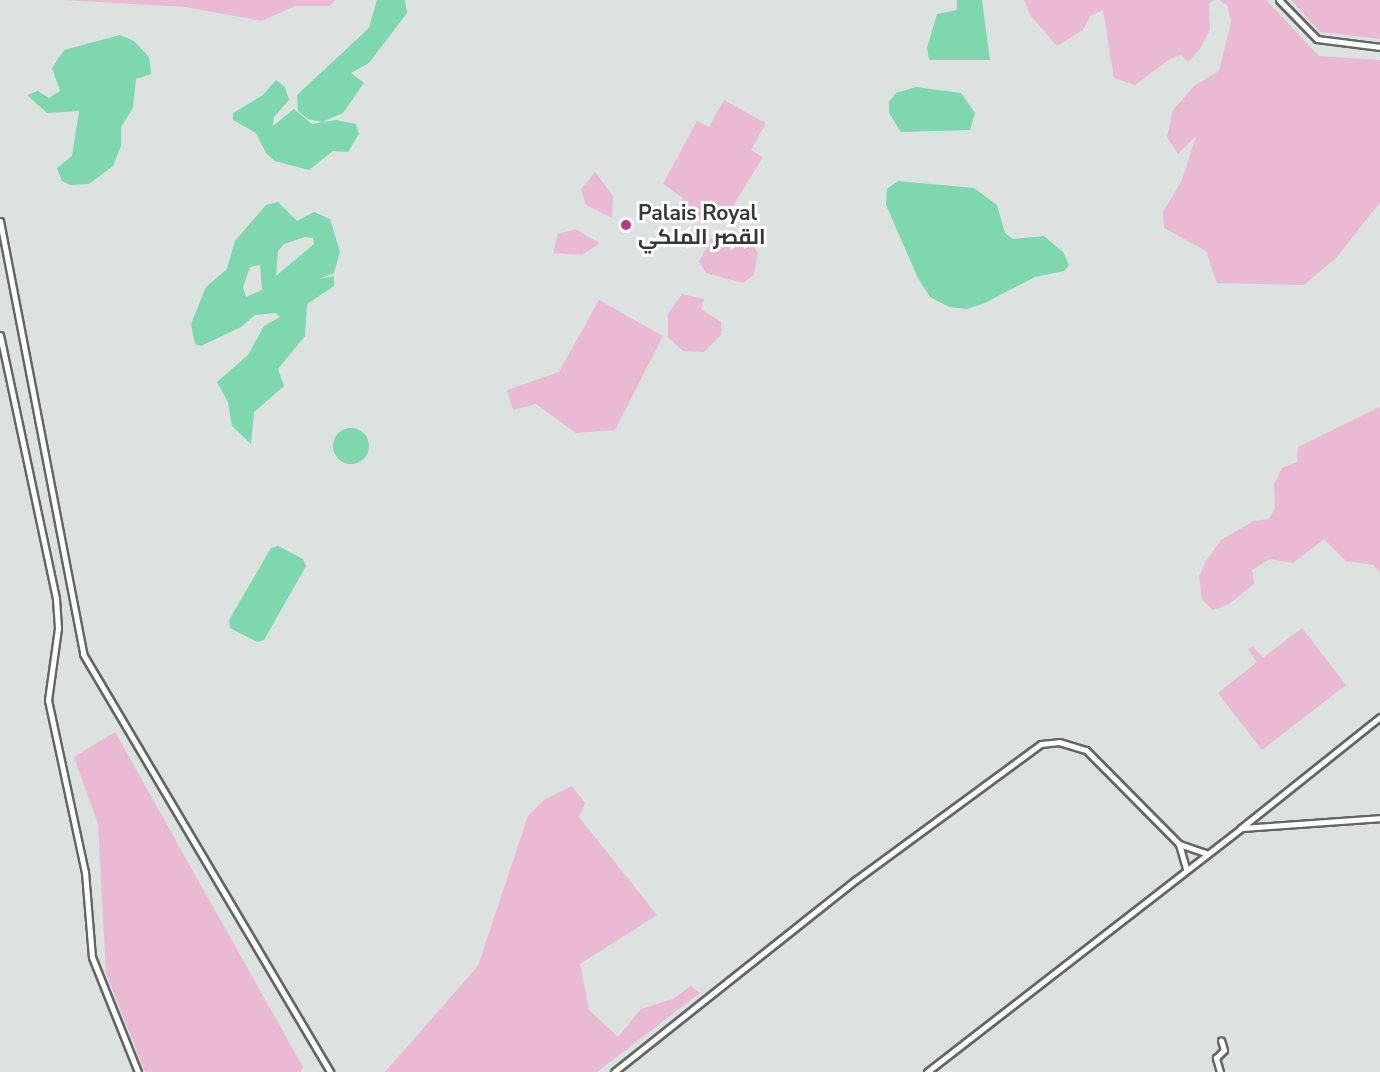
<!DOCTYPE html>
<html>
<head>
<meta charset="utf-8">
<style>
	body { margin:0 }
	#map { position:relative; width:1380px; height:1072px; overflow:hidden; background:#dce2df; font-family:"Nunito Sans",Cairo,sans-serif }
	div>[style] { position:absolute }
	.green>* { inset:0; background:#eab9d4 }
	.water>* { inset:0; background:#7ed7af }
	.round { border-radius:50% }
	.roads { filter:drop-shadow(2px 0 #626765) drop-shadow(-2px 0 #626765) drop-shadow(0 2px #626765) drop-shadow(0 -2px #626765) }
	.minor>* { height:5px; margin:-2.5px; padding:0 2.5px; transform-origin:2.5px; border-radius:2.5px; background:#fff }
	.dots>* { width:16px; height:16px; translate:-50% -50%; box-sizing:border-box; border:3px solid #fff; border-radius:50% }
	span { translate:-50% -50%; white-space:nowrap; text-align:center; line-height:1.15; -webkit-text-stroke:6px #fff; paint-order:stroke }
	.poi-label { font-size:21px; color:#363837; font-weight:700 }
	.left { translate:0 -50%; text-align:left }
</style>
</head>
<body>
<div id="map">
	<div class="green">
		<div style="clip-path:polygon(63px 0,335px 0,330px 6px,295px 6px,262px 21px,186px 7px)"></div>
		<div style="clip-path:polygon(1024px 0,1214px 0,1209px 4px,1210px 30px,1200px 49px,1188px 62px,1181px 55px,1170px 59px,1135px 85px,1114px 78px,1103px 10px,1090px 16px,1083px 30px,1057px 46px,1030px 15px)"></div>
		<div style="clip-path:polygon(1219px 0,1266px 0,1319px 56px,1380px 60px,1380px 202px,1337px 257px,1304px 285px,1217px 283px,1206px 251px,1164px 228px,1163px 212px,1182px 180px,1196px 136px,1178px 154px,1167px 137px,1173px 110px,1194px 86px,1219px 71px,1231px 22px,1227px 5px)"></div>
		<div style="clip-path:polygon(1291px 0,1380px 0,1380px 39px,1320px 32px)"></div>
		<div style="clip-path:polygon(724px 100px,766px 123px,751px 150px,763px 157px,724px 221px,709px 213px,704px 221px,679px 207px,683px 198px,663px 184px,697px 121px,709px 127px)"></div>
		<div style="clip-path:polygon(595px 172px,613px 196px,612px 218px,586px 205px,581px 189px)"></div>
		<div style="clip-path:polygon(575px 229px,600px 243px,582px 255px,553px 253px,558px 234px)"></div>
		<div style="clip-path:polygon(732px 230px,749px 236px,758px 254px,754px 275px,743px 283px,706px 273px,699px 262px,711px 239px)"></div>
		<div style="clip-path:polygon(682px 294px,704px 299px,701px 309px,721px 322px,722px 334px,704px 352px,683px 351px,668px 337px,668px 314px)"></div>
		<div style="clip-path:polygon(599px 300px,663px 336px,615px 430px,576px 433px,536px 404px,513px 410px,507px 390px,559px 372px)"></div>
		<div style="clip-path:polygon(1380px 407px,1380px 573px,1374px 565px,1346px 561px,1324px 539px,1293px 563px,1270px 559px,1252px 570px,1254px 584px,1229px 604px,1213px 610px,1202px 600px,1199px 576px,1206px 561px,1221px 540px,1254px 521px,1269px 519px,1275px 508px,1274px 484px,1282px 468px,1297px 462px,1298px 447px)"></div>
		<div style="clip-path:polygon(1302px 628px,1346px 685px,1262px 750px,1218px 693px,1257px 662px,1248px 649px,1253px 646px,1263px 658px)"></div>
		<div style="clip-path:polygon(115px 732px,303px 1067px,301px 1072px,145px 1072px,106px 973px,98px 824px,74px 757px)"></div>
		<div style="clip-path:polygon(572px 786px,585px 803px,579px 817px,657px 915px,580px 964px,589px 1010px,618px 1037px,641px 1009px,673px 999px,691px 986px,700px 993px,597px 1072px,385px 1072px,478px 966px,528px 816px,545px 799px)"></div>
	</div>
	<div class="water">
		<div style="clip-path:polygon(377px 0,405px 0,407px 13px,369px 63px,351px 73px,364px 83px,343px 113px,322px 122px,308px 119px,298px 111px,297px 95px,369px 28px)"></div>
		<div style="clip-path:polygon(957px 0,982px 0,990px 60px,929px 60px,927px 48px,937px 14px,957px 10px)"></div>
		<div style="clip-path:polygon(120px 35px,134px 41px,149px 57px,151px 74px,136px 79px,133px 108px,121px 127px,121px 146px,113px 166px,89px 184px,70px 185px,62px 181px,57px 168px,72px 156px,79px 111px,47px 113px,27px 95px,38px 91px,49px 98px,60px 91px,52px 68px,64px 50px)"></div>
		<div style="clip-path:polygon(276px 80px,285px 87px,289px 100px,274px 117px,273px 126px,294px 109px,312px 124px,336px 120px,356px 124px,359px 134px,348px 152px,333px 151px,309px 170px,275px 161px,266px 153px,256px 133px,233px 120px,233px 113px,263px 95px)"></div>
		<div style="clip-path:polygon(916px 87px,961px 93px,975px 113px,970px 130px,901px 132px,889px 113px,889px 102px,896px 93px)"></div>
		<div style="clip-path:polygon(898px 181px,974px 188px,997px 205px,1005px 233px,1013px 239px,1044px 236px,1063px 252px,1069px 265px,1064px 271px,1035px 277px,985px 303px,967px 309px,949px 307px,930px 297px,918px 278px,886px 205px,887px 189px)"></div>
		<div style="clip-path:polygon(evenodd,278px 202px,297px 221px,314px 212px,330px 219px,340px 252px,334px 273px,319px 279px,334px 276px,334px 286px,307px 304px,305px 336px,278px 369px,284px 386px,254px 412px,251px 444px,232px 426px,228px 402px,217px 382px,248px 355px,264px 326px,280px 317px,275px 313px,255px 315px,241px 327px,201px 346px,195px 344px,191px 324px,206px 287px,227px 269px,235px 241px,266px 205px,278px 202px,305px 237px,313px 238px,314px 244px,276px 276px,278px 251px,284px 244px,305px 237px,278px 202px,260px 265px,262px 290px,246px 297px,243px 287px,250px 267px,260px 265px)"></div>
		<div class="round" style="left:333px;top:428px;width:36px;height:36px"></div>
		<div style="clip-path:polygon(278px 546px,303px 559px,306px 566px,264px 640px,257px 642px,230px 628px,229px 620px,271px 548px)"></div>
	</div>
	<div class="roads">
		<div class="minor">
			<div style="left:1279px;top:0;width:54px;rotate:45.7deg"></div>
			<div style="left:1317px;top:39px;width:64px;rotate:7.2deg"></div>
			<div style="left:0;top:221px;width:441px;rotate:79.1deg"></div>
			<div style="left:83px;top:654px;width:486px;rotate:59.4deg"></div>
			<div style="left:0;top:335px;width:270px;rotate:78deg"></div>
			<div style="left:56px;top:599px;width:29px;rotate:86deg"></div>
			<div style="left:58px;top:628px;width:73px;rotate:97.9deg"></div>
			<div style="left:48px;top:700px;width:176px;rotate:77.9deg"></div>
			<div style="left:85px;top:872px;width:85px;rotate:85.3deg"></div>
			<div style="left:92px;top:957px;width:124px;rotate:68.2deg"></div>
			<div style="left:1241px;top:828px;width:178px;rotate:-38.6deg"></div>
			<div style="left:1179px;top:844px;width:28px;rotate:19deg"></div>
			<div style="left:614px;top:1072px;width:310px;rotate:-38.5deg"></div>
			<div style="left:857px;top:879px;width:228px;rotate:-36.3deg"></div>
			<div style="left:1041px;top:744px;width:18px;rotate:-6deg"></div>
			<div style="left:1059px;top:742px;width:28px;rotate:17deg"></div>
			<div style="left:1086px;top:750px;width:132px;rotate:45.3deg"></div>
			<div style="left:1179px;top:844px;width:25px;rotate:74deg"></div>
			<div style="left:927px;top:1072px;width:398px;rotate:-37.8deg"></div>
			<div style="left:1241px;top:828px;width:139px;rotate:-4.1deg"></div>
			<div style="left:1220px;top:1072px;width:15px;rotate:-106deg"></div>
			<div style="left:1216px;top:1058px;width:11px;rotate:-45deg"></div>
			<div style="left:1224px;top:1050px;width:10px;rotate:-107deg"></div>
		</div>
	</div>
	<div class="dots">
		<div style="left:626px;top:225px;background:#b53a8b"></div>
	</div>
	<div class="poi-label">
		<span class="left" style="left:638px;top:225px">Palais Royal<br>القصر الملكي</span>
	</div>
</div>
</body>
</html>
